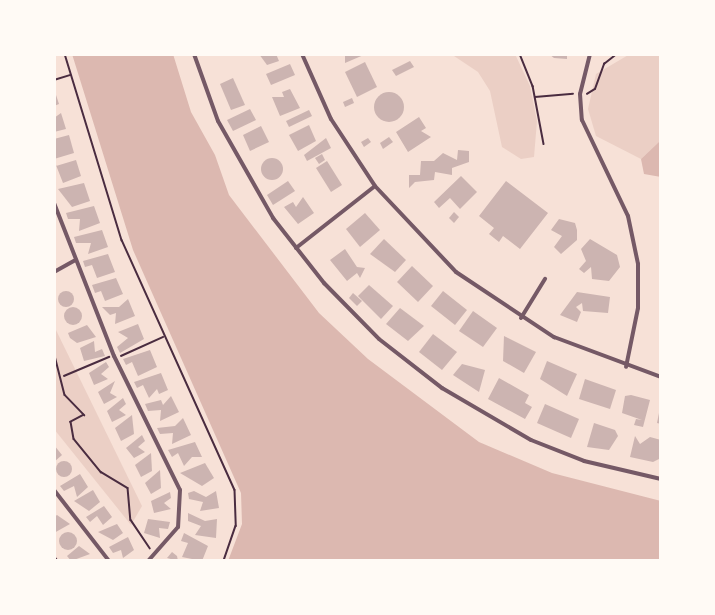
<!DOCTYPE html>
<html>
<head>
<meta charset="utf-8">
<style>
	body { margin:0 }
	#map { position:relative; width:715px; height:615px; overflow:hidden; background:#f7e1d7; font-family:"Public Sans",sans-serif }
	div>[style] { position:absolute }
	.green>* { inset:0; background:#ebcfc5 }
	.water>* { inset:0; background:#dcb8b0 }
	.building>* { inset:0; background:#ccb4b1 }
	.round { border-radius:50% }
	.path>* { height:1.5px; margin:-0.75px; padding:0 0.75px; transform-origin:0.75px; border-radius:0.75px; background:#4a2c40 }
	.minor>* { height:4px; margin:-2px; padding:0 2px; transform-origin:2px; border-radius:2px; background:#755966 }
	span { translate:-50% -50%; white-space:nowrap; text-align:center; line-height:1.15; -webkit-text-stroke:6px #fffaf5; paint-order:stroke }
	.frame { position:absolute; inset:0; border:56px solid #fffaf5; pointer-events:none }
</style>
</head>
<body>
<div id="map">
	<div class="green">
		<div style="clip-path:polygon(451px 54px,515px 54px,530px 86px,537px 121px,534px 157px,521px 159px,502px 147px,490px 91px,478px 72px)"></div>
		<div style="clip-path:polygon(630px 54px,661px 54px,661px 140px,641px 159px,596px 136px,588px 109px,596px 74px)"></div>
		<div style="clip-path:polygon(54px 326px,142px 506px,131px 525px,54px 429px)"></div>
	</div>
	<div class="water">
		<div style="clip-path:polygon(72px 54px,173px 54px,191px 112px,215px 155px,229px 195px,319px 313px,368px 359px,479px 442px,552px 473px,661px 501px,661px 561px,228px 561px,242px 524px,241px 493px,133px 250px)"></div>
		<div style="clip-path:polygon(661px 140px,661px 177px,644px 174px,641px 159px)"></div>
	</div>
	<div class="building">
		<div style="clip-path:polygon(259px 54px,276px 54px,279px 61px,267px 65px)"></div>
		<div style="clip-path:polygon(345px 54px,366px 54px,345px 63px)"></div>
		<div style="clip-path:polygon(549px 54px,567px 54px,567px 59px,554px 58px)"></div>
		<div style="clip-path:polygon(410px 61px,414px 67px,396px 76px,392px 70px)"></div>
		<div style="clip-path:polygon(365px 62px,377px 87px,357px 97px,345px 72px)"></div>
		<div style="clip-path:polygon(290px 64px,295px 75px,271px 85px,266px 74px)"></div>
		<div style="clip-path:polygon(233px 78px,245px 105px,231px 110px,220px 84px)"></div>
		<div style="clip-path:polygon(54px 89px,59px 104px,54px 106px)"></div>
		<div style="clip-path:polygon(290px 89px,300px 108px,280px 116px,272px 97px,284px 97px,282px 92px)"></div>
		<div class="round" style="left:374px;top:92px;width:30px;height:30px"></div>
		<div style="clip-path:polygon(352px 98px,354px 103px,345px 107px,343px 102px)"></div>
		<div style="clip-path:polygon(250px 109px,256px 120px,233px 131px,227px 120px)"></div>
		<div style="clip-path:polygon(309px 110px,312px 116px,289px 127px,286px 121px)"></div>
		<div style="clip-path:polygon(61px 113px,66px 129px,54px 132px,54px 118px)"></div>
		<div style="clip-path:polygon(419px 117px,426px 128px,421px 131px,431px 137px,408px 152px,396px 132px)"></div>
		<div style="clip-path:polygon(309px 125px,316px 141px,298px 151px,289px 135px)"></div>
		<div style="clip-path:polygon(261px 126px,269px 142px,250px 151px,243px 135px)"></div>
		<div style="clip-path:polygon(69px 135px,74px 153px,54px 159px,54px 139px)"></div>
		<div style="clip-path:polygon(389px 137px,393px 142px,383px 149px,380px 143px)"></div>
		<div style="clip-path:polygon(326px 138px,331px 148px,307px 161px,304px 155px)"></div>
		<div style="clip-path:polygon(368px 138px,371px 142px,364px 147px,361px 142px)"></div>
		<div style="clip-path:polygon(458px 150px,469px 151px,469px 162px,452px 168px,452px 175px,435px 172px,434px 180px,415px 182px,409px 188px,409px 175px,420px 175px,421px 161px,434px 161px,443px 153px,457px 160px)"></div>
		<div style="clip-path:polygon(322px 154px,325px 160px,319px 164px,315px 158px)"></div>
		<div class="round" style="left:261px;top:158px;width:22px;height:22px"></div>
		<div style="clip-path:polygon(54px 160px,56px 166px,76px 160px,81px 176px,63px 183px)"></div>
		<div style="clip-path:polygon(327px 161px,342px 185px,331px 192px,316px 168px)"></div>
		<div style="clip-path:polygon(461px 176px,477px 192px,460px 209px,450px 198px,439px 208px,434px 202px)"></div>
		<div style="clip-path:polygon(288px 181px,295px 191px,273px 205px,267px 195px)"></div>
		<div style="clip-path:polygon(506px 181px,548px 213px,520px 249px,503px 236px,499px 242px,489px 234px,494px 228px,479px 216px)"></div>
		<div style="clip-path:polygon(84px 183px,90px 201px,72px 207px,58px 189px)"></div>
		<div style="clip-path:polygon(303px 197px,314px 213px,298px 224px,284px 207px,293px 202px,296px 207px)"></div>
		<div style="clip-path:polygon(94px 206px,100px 223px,79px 231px,80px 219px,68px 219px,66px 213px)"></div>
		<div style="clip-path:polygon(454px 212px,459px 217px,454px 223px,449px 218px)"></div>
		<div style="clip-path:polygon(365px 213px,380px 230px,360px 247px,346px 229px)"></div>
		<div style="clip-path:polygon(559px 219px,575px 223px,577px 230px,577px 240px,561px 254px,554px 247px,562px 236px,551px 230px)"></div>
		<div style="clip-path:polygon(102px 230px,108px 247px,88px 254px,91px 243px,76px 243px,74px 237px)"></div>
		<div style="clip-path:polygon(384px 239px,406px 260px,395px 272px,370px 254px)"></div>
		<div style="clip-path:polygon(590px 239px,617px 255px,620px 267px,609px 281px,592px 279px,591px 267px,584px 273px,579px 269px,586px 261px,581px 249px)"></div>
		<div style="clip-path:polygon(345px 249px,357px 267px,365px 268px,360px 278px,357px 273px,347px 281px,330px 260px)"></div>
		<div style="clip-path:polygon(108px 254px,115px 272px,97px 278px,92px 265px,85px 267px,83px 261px)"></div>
		<div style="clip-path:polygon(412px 266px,433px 286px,418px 302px,397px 282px)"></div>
		<div style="clip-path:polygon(116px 278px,123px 294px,105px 301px,101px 291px,95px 293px,92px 285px)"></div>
		<div style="clip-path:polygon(369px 285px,393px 306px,381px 319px,358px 296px)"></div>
		<div class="round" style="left:58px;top:291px;width:16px;height:16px"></div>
		<div style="clip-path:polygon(443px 291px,467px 310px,455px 325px,431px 306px)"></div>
		<div style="clip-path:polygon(577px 292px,610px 297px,608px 313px,583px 311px,582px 303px,576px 307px,581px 312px,577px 322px,560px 315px)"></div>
		<div style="clip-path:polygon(353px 293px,362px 301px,357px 306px,349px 298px)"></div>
		<div style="clip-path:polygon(128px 299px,135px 316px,115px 324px,116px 313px,110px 315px,102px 307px,119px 307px)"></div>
		<div class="round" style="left:64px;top:307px;width:18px;height:18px"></div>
		<div style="clip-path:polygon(400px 308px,424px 326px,408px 341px,386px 324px)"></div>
		<div style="clip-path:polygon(473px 311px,497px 328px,483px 347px,459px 331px)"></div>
		<div style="clip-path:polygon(138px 324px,144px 339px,120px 353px,117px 347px,128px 338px,118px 332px)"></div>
		<div style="clip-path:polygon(87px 325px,96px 337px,77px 343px,70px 338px,68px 333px)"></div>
		<div style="clip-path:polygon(433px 334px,457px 352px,442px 370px,419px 352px)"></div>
		<div style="clip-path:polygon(504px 336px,536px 352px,524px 373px,503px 361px)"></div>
		<div style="clip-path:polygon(94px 341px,95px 352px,102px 349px,105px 356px,84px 361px,80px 348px)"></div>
		<div style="clip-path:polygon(150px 350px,157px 367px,138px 376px,132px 362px,126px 365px,123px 359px)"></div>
		<div style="clip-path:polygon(547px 361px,577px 374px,567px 396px,540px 379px)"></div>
		<div style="clip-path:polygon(106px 362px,109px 367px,101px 374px,108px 379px,94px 385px,89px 373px)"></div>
		<div style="clip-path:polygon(462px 364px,485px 370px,479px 392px,453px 375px)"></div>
		<div style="clip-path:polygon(161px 373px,168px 390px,159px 394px,157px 389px,149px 398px,143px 385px,137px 388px,134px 382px)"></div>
		<div style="clip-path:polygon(499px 378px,529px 395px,525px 403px,532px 407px,525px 419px,488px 399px)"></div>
		<div style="clip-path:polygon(585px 379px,616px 390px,610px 409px,579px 399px)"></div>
		<div style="clip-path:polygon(115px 381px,110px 393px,117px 397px,104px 404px,98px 392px)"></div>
		<div style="clip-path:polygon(631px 395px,650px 400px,643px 427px,634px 425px,636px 419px,642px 420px,622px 413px,625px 396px)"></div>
		<div style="clip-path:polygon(171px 396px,179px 412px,160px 421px,161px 410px,148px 411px,145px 404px,161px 400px,163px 405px)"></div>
		<div style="clip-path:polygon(123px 398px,126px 404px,119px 410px,126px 415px,112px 422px,107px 411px)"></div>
		<div style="clip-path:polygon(661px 403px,661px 424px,657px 423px)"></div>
		<div style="clip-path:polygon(545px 404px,579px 419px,571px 438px,537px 423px)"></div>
		<div style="clip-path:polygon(132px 415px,134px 434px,121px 441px,115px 428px)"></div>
		<div style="clip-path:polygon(183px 418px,191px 435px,172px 444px,173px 433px,160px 434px,157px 428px,175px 426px)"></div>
		<div style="clip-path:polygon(594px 423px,615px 430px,618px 436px,609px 450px,587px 447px)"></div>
		<div style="clip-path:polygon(142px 435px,145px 441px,138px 447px,145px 452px,134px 458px,126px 448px)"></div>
		<div style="clip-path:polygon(635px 436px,640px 444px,650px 437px,661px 440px,661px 458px,653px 462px,630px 457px)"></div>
		<div style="clip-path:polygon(195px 442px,202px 457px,192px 457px,184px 466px,178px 453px,172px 457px,168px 450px)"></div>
		<div style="clip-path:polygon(54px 445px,62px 455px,54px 462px)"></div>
		<div style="clip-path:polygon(151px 453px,152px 471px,141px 477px,135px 465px)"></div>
		<div class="round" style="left:56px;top:461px;width:16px;height:16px"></div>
		<div style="clip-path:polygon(205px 463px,214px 478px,202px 486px,180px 473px)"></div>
		<div style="clip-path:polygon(160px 470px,161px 488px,151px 494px,145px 483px)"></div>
		<div style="clip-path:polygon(80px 474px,88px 487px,77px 497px,74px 486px,64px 491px,60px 486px)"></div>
		<div style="clip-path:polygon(93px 490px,100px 502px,89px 511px,74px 501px)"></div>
		<div style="clip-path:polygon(194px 491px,206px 497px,216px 491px,219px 508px,200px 511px,203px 502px,189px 499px,188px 493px)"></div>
		<div style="clip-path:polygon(170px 492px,171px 498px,164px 503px,171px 509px,154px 513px,151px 501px)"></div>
		<div style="clip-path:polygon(104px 506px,112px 517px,103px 525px,97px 516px,90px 522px,86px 517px)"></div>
		<div style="clip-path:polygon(188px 513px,205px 521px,217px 519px,216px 538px,195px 535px,201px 526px,188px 521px)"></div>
		<div style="clip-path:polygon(57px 515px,70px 524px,54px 533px,54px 517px)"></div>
		<div style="clip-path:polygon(148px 519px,170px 522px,168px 529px,159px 528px,160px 538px,144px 533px)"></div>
		<div style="clip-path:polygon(117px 524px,123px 533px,113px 540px,98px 532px)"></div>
		<div class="round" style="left:59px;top:532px;width:18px;height:18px"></div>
		<div style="clip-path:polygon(184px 533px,208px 546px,202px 561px,182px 557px,188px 543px,181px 541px)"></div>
		<div style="clip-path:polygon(128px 537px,134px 550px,123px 558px,121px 550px,113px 553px,109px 547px)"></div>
		<div style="clip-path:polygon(79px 546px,90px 554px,71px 561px,67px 556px)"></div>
		<div style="clip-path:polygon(172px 552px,177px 556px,178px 561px,167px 558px)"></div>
	</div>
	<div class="path">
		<div style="left:65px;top:54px;width:195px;rotate:73deg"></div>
		<div style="left:122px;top:240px;width:274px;rotate:65.7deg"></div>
		<div style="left:235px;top:490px;width:36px;rotate:88deg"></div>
		<div style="left:236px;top:526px;width:37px;rotate:109deg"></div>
		<div style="left:520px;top:54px;width:35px;rotate:68deg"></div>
		<div style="left:533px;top:86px;width:59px;rotate:79.3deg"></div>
		<div style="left:54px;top:80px;width:17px;rotate:-17deg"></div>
		<div style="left:587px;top:94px;width:9px;rotate:-32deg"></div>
		<div style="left:595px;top:89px;width:27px;rotate:-70deg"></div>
		<div style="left:604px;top:64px;width:16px;rotate:-38deg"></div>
		<div style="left:535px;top:97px;width:38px;rotate:-5deg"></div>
		<div style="left:54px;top:352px;width:44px;rotate:75.7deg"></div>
		<div style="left:65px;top:395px;width:28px;rotate:46deg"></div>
		<div style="left:84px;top:415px;width:15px;rotate:152deg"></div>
		<div style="left:71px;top:422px;width:17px;rotate:80deg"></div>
		<div style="left:74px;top:439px;width:43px;rotate:50.7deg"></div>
		<div style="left:101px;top:472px;width:31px;rotate:31deg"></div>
		<div style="left:128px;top:488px;width:32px;rotate:85deg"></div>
		<div style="left:131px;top:520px;width:34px;rotate:56deg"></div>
		<div style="left:121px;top:356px;width:46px;rotate:-24.3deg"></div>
		<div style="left:64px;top:376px;width:49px;rotate:-22.9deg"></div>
		<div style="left:54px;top:556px;width:6px;rotate:51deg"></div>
	</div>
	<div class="minor">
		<div style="left:194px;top:54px;width:71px;rotate:70.3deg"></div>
		<div style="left:218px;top:121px;width:112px;rotate:60.4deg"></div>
		<div style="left:273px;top:218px;width:83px;rotate:51.9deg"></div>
		<div style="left:324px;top:283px;width:78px;rotate:45.5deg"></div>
		<div style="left:379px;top:339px;width:80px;rotate:37.9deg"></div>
		<div style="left:442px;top:388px;width:103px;rotate:30.3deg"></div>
		<div style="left:531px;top:440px;width:57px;rotate:21.6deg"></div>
		<div style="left:584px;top:461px;width:79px;rotate:13.2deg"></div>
		<div style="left:302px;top:54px;width:71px;rotate:66deg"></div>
		<div style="left:331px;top:119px;width:80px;rotate:56.7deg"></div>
		<div style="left:375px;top:186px;width:118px;rotate:46.7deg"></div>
		<div style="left:456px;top:272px;width:118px;rotate:33.6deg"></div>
		<div style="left:554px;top:337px;width:114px;rotate:20.5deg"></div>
		<div style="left:590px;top:54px;width:41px;rotate:104deg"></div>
		<div style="left:580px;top:94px;width:26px;rotate:86deg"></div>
		<div style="left:582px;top:120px;width:106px;rotate:64.4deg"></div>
		<div style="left:628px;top:216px;width:49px;rotate:78.2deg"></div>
		<div style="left:638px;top:264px;width:44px;rotate:90deg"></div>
		<div style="left:638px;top:308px;width:60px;rotate:101.5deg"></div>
		<div style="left:54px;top:203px;width:164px;rotate:68.6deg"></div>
		<div style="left:114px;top:356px;width:149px;rotate:63.8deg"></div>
		<div style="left:180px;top:490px;width:37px;rotate:93deg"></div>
		<div style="left:178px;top:527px;width:45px;rotate:131.4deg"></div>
		<div style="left:296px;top:248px;width:100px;rotate:-38.1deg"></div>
		<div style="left:54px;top:272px;width:23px;rotate:-29deg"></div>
		<div style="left:521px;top:318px;width:46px;rotate:-58.4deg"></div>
		<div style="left:54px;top:490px;width:90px;rotate:52.2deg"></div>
	</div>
	<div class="frame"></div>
</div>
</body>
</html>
